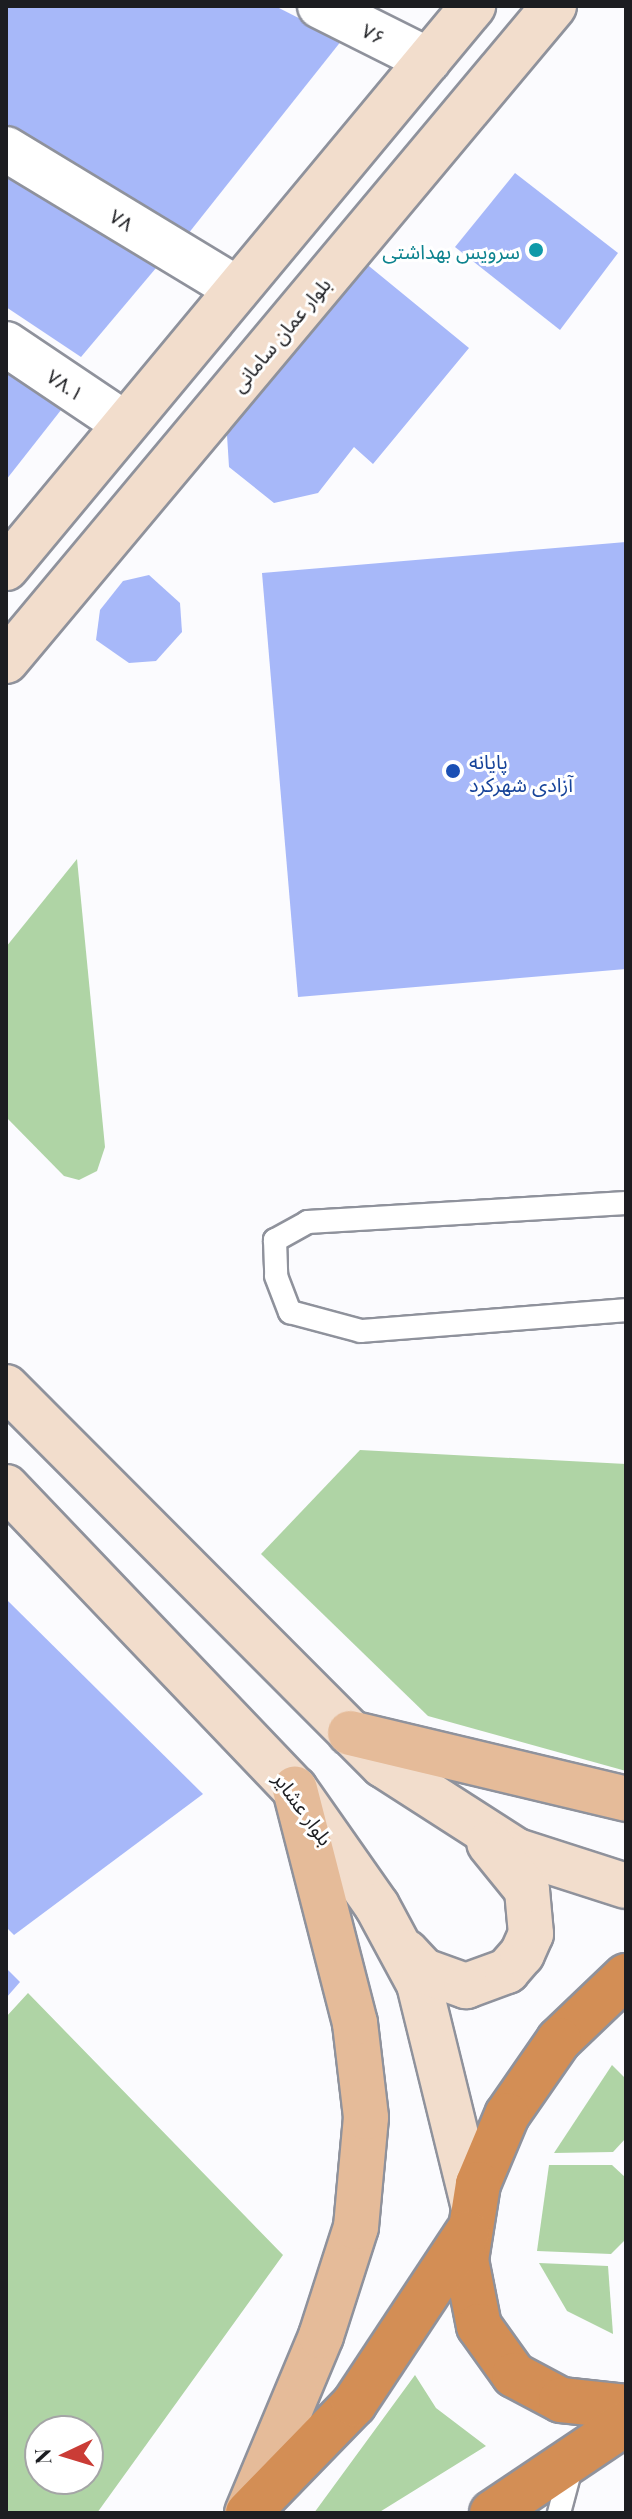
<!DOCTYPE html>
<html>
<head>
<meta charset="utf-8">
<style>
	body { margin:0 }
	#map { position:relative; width:632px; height:2519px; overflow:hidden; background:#fbfbfe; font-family:"Playfair Display","Noto Sans Arabic",serif }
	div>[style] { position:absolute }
	.green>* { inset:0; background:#afd4a5 }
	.building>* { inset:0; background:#a7b8f9 }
	.roads { filter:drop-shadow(2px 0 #8f929c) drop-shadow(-2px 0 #8f929c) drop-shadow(0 2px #8f929c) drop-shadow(0 -2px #8f929c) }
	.lane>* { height:22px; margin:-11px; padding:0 11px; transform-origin:11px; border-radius:11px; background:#fff }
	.street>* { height:44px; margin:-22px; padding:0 22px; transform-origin:22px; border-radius:22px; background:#fff }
	.secondary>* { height:44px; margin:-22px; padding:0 22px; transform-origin:22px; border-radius:22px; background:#f2ddcc }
	.primary>* { height:44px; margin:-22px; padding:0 22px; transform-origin:22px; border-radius:22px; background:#e5bb99 }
	.highway>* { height:44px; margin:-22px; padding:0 22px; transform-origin:22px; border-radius:22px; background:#d38e55 }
	.dots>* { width:22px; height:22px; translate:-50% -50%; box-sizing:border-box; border:4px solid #fff; border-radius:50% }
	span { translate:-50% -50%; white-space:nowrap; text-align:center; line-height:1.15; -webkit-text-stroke:6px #fff; paint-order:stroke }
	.street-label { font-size:20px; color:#1c1d21 }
	.culture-label { font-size:20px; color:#0d838f }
	.right { translate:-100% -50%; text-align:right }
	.transit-label { font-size:20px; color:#164399 }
	.left { translate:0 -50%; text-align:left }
	.frame { position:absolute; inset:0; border:8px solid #1c1d21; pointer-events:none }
	.north { position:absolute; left:24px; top:2415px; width:80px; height:80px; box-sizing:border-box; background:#fff; border:2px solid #a4a5a6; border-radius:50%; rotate:266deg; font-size:22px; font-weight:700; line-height:32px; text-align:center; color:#1c1d21 }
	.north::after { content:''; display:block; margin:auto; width:28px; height:36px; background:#ca3c36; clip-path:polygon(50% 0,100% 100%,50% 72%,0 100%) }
</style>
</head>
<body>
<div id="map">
	<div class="green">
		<div style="clip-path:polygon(77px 859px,105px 1147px,97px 1171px,79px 1180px,64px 1176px,6px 1117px,6px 947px)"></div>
		<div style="clip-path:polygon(360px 1450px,626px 1464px,626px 1771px,428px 1716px,261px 1554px)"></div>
		<div style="clip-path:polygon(evenodd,28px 1993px,283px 2255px,97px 2513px,6px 2513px,6px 2017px,28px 1993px,88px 2431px,88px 2479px,40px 2479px,40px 2431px,88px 2431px)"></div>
		<div style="clip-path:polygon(612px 2065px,626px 2079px,626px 2138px,613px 2152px,554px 2153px)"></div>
		<div style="clip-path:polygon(549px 2165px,612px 2165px,626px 2178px,626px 2239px,611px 2254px,537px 2251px)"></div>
		<div style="clip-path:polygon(539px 2263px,608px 2266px,613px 2334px,567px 2311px)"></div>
		<div style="clip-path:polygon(415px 2375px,436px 2408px,486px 2446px,378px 2513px,314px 2513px)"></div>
	</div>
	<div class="building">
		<div style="clip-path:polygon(6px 6px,275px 6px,342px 40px,184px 239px,6px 131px)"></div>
		<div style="clip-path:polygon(515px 173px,618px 253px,560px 330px,455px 247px)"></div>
		<div style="clip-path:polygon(6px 176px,156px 268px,81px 357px,6px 307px)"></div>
		<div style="clip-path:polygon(364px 262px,469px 348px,373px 464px,354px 447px,318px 493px,274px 503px,229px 467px,227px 435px)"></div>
		<div style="clip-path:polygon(6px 373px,61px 410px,6px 480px)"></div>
		<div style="clip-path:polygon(626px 542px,626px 969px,298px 997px,262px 573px)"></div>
		<div style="clip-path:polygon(149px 575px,180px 603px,182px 632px,156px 661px,129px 663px,96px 640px,100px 610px,123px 581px)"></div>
		<div style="clip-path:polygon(6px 1599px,203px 1794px,14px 1935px,6px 1927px)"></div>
		<div style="clip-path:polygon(6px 1968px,20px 1982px,6px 1998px)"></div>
	</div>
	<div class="roads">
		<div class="lane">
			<div style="left:626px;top:1203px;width:319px;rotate:176.6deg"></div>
			<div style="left:308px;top:1222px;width:38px;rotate:151deg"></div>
			<div style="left:275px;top:1240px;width:36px;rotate:88deg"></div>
			<div style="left:276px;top:1276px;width:39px;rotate:69deg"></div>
			<div style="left:290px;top:1312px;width:73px;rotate:15deg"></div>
			<div style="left:361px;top:1331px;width:266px;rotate:-4.5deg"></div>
			<div style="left:559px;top:2513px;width:51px;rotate:-75.1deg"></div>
		</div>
		<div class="street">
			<div style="left:320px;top:6px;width:121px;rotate:26.6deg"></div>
			<div style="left:6px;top:149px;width:270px;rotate:31.2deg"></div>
			<div style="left:6px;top:344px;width:143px;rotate:33.9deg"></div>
		</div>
		<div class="secondary">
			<div style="left:6px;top:568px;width:731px;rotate:-50.27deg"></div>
			<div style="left:6px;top:661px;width:854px;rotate:-50.08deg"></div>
			<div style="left:6px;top:1387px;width:534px;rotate:45.08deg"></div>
			<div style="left:383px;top:1765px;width:159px;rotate:32.7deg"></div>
			<div style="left:517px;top:1851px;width:114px;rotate:17.8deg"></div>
			<div style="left:6px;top:1487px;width:418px;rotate:46.3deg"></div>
			<div style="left:295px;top:1789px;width:143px;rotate:55deg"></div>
			<div style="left:377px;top:1906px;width:89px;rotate:61.7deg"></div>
			<div style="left:419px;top:1984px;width:227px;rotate:76.2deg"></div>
			<div style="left:406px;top:1952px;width:26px;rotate:47deg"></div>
			<div style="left:424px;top:1971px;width:45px;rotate:19.7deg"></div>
			<div style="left:466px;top:1986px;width:44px;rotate:-20.1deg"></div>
			<div style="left:507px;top:1971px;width:23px;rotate:-49deg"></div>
			<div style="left:522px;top:1954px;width:22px;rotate:-66deg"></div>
			<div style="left:531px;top:1934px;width:44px;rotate:-95.2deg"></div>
			<div style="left:527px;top:1890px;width:60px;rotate:-129deg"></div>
		</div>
		<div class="primary">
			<div style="left:350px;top:1733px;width:284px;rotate:13.4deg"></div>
			<div style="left:247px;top:2513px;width:192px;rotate:-67.3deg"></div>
			<div style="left:321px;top:2336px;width:114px;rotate:-72.2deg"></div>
			<div style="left:356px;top:2227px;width:110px;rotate:-84.8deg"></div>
			<div style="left:366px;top:2117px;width:95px;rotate:-96.7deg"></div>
			<div style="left:355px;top:2023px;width:242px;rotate:-104.4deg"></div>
		</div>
		<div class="highway">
			<div style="left:626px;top:1976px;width:93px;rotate:136.3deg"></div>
			<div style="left:559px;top:2040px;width:91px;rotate:124.7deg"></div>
			<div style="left:507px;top:2115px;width:75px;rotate:112.8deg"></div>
			<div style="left:478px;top:2184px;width:77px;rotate:99deg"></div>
			<div style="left:466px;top:2260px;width:67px;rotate:78.9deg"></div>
			<div style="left:479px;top:2326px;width:60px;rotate:54.5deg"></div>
			<div style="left:514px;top:2375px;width:53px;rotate:28deg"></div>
			<div style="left:561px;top:2400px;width:65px;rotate:6.1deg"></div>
			<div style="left:248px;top:2513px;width:152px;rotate:-45.8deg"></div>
			<div style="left:354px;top:2404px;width:205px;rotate:-56.5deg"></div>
			<div style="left:492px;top:2513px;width:161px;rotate:-33.9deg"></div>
		</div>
	</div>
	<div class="dots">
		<div style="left:536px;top:250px;background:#0f9aa8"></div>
		<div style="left:453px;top:771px;background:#1a4fb4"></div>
	</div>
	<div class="street-label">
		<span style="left:374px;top:33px;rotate:27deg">۷۶</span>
		<span style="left:122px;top:219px;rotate:31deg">۷۸</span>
		<span style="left:280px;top:334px;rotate:-50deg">بلوار عمان سامانی</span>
		<span style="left:66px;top:384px;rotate:34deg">۷۸.۱</span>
		<span style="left:304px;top:1808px;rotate:54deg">بلوار عشایر</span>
	</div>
	<div class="culture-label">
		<span class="right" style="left:520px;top:250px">سرویس بهداشتی</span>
	</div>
	<div class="transit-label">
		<span class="left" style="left:469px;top:772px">پایانه<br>آزادی شهرکرد</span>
	</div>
	<div class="frame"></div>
	<div class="north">N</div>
</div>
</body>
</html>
